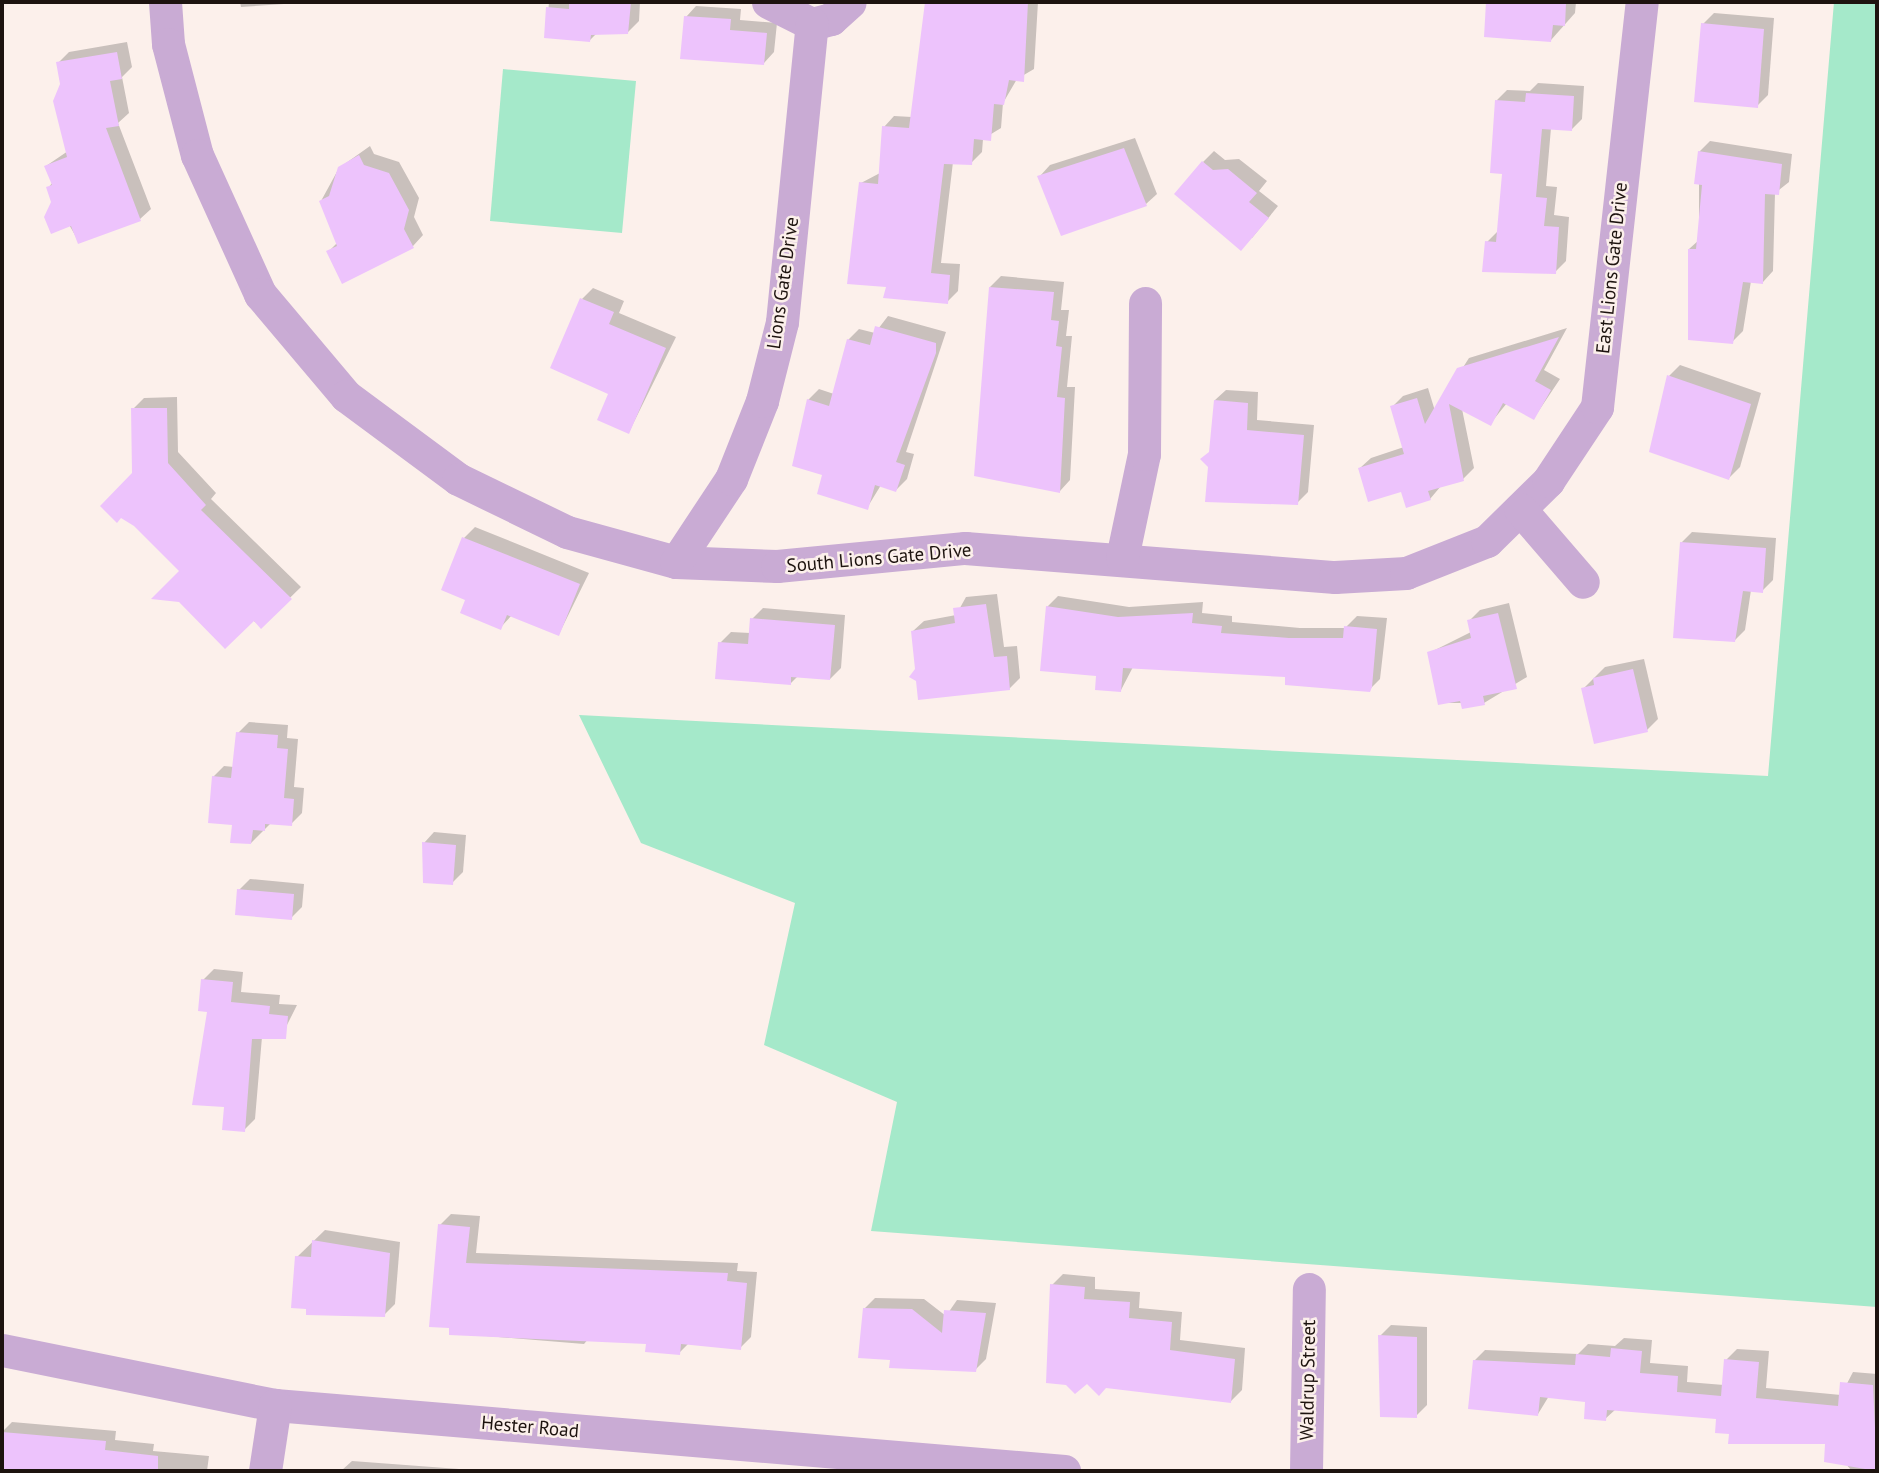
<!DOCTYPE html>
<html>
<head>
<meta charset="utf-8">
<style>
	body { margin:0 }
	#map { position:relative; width:1879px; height:1473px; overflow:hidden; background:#fcf0eb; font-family:"PT Sans",sans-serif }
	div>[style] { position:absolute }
	.green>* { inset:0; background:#a5e9ca }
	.shadow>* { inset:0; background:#0003 }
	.building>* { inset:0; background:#edc3fc }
	.minor>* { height:33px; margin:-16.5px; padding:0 16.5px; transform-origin:16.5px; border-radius:16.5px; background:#c9abd4 }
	span { translate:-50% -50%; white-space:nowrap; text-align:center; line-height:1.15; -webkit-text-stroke:5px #fcf0eb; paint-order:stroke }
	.street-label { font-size:19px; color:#1d130f }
	.frame { position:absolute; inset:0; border:4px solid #1d130f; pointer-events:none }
</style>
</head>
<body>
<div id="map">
	<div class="green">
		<div style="clip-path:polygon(1834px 2px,1877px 2px,1877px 1307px,871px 1231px,897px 1102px,764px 1045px,795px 903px,641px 843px,579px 715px,1768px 776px)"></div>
		<div style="clip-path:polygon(503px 69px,636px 81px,622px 233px,490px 221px)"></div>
	</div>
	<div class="shadow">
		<div style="clip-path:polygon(240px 2px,314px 2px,241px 7px)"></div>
		<div style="clip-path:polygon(549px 2px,640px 2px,639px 21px,628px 32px,597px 33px,590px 40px,546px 37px)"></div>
		<div style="clip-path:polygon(1038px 2px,1034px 69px,1017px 79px,1003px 103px,1001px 128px,983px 139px,982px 152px,971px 163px,953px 162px,941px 263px,960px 264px,958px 291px,947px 302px,861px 183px,880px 173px,884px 127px,894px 116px,912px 117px,927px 3px)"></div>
		<div style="clip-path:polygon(1488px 2px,1576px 2px,1575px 13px,1551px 40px,1486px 36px)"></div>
		<div style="clip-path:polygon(696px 6px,741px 9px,740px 20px,777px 23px,774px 52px,764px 63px,686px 17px)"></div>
		<div style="clip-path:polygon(1714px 13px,1774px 18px,1768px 95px,1757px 106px,1703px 24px)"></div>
		<div style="clip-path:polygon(127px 42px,132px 67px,122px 77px,129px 113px,118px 123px,151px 209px,140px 219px,79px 242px,48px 188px,53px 182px,46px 166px,68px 151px,58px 63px,69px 52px)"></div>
		<div style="clip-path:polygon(1538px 83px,1584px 86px,1582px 119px,1571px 130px,1551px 128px,1546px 186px,1557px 187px,1554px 215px,1569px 217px,1566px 261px,1555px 272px,1487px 242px,1499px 230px,1504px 173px,1497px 100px,1507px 90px,1530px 91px)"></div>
		<div style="clip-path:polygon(1135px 138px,1157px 194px,1146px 204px,1040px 176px,1050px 165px)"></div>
		<div style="clip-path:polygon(1710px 141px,1792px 154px,1789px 182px,1775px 193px,1773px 271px,1763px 282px,1751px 281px,1743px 331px,1732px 342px,1689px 249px,1699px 240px,1699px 152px)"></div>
		<div style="clip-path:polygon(370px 146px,374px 154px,399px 162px,419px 198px,414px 217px,423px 235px,413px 246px,328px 252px,338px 242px,321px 201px,339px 168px)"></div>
		<div style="clip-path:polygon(1214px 151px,1225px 160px,1239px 159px,1267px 181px,1259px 191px,1278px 206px,1252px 238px,1203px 162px)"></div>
		<div style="clip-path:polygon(1001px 276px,1064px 282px,1061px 310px,1069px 310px,1066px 336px,1072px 336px,1067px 387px,1075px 387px,1070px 480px,1060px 491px,990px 287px)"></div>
		<div style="clip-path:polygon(593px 288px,624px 301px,619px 313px,676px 337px,629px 432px,582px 299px)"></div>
		<div style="clip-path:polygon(888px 316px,946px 332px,906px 452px,914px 454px,907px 479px,896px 490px,881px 485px,867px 508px,824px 474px,808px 400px,819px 389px,834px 394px,848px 340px,859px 329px,875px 333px)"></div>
		<div style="clip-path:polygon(1567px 328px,1544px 370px,1560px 379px,1534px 418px,1507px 403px,1490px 424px,1462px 409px,1474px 468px,1463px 479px,1441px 486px,1430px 499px,1360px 468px,1371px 458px,1404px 447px,1392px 407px,1403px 396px,1428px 388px,1435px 411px,1469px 358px)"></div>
		<div style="clip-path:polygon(1680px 365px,1761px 393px,1740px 467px,1729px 478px,1669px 376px)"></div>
		<div style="clip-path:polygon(1226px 390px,1258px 392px,1257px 420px,1314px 425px,1308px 492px,1297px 503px,1206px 500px,1215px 400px)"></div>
		<div style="clip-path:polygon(177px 397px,178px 452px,216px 493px,211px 499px,301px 587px,261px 626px,181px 571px,134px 473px,133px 409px,144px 398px)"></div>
		<div style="clip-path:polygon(475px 527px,589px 573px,559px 634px,512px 615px,500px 628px,464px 538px)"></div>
		<div style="clip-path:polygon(1692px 532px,1776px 538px,1773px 580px,1762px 591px,1751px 590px,1745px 630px,1734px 641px,1681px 543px)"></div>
		<div style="clip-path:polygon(997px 594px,1004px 647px,1017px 646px,1020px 678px,1009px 689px,916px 670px,913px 631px,924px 621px,956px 615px,966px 597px)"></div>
		<div style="clip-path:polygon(1058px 596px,1129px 607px,1203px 602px,1202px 613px,1232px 616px,1232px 622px,1300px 628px,1345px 628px,1357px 616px,1387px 618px,1380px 679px,1369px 690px,1287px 676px,1133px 667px,1121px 690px,1098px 675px,1047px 607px)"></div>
		<div style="clip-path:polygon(1509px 603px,1527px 677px,1484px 703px,1440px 703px,1429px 653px,1471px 632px,1469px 621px,1480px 610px)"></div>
		<div style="clip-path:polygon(763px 608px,845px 615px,841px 668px,830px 679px,798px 676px,790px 684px,720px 643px,731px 632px,750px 633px,752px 619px)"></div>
		<div style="clip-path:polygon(1644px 659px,1658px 719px,1647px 730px,1583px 689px,1605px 667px)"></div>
		<div style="clip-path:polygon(249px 722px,288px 725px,287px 738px,298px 739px,294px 787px,304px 788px,302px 813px,291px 824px,271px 823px,251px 843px,234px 824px,213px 777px,224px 766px,234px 767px,238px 733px)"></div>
		<div style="clip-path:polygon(434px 832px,466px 835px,463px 872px,452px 883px,424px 843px)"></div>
		<div style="clip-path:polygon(250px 879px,304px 884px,302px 907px,291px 918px,239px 890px)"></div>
		<div style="clip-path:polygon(214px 969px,243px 972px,241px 992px,280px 995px,279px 1004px,297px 1005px,281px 1037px,262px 1037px,255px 1119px,244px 1130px,226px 1106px,203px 980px)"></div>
		<div style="clip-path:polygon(451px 1214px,480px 1216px,476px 1253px,738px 1263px,737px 1271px,757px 1272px,751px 1337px,740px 1348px,689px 1343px,679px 1353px,648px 1342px,590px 1337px,584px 1344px,451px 1333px,440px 1225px)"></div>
		<div style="clip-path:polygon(325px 1230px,400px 1242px,395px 1304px,384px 1315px,297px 1257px)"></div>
		<div style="clip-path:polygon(1063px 1274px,1095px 1277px,1095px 1289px,1140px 1292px,1139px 1308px,1182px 1312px,1180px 1340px,1245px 1348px,1242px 1390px,1231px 1401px,1052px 1285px)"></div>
		<div style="clip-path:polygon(875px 1298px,924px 1299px,946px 1316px,957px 1300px,996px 1303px,986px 1359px,975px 1370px,892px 1358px,864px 1309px)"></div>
		<div style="clip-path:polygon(1391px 1325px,1427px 1327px,1427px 1405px,1416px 1416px,1380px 1336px)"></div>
		<div style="clip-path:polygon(1624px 1338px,1652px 1340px,1650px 1363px,1688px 1366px,1687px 1382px,1724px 1385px,1726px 1360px,1737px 1349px,1769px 1351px,1766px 1388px,1841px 1395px,1853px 1372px,1877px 1374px,1877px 1471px,1851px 1470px,1827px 1442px,1731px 1433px,1718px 1418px,1616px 1409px,1605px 1419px,1587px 1400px,1549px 1396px,1538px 1414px,1474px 1361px,1485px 1350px,1578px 1354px,1588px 1344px,1615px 1346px)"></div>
		<div style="clip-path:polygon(12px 1422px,116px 1431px,115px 1440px,154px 1444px,153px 1451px,209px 1456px,207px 1471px,2px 1471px,2px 1432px)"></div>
		<div style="clip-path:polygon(352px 1461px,486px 1471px,341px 1471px)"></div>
	</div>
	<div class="building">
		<div style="clip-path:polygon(569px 2px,631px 2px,628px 34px,591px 35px,590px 42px,544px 38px,546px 7px,569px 9px)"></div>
		<div style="clip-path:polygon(925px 2px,1028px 2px,1024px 82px,1009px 80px,1004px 105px,994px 104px,991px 141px,974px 139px,972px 165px,944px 164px,931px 273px,950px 275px,948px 304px,883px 298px,886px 287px,847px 284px,859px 182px,878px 184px,882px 126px,909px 128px)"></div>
		<div style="clip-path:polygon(1486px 2px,1566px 3px,1565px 26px,1553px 25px,1551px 42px,1484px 37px)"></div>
		<div style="clip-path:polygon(684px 16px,731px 19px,730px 30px,767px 33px,764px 65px,680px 59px)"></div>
		<div style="clip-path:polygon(1701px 23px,1764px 29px,1758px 108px,1694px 102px)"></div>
		<div style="clip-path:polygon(117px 52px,122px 79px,110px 81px,119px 126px,106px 128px,141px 221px,78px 244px,71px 226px,51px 234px,44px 217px,51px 202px,46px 187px,52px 185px,44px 166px,67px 157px,53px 101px,60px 84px,56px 62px)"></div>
		<div style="clip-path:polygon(1526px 93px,1574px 96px,1572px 131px,1542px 129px,1536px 197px,1547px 198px,1544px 226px,1559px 227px,1556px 274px,1482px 272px,1485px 241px,1496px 242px,1502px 174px,1490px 173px,1495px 100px,1525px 102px)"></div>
		<div style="clip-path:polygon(1124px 148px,1147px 206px,1061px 236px,1037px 176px)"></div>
		<div style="clip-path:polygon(1698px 151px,1782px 164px,1779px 195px,1765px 194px,1763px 284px,1743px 282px,1733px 344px,1688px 340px,1688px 249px,1696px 249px,1702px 185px,1694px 184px)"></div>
		<div style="clip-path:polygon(359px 155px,364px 165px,389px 173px,409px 210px,404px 229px,414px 248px,342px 284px,326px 251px,337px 246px,319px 201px,329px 196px,338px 167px)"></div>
		<div style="clip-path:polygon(1202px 161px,1213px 170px,1228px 169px,1257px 193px,1249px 202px,1269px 218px,1241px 251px,1174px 194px)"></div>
		<div style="clip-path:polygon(989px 287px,1054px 292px,1051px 320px,1059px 321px,1056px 346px,1062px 347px,1057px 397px,1065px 398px,1060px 493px,974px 476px)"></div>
		<div style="clip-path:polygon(580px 298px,614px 312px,609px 324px,666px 348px,629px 434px,597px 420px,608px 394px,550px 368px)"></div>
		<div style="clip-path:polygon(875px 326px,936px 343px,936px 353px,896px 462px,905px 465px,896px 492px,875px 485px,868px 510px,817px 494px,822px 475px,792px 466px,807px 399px,829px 406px,847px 339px,870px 345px)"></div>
		<div style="clip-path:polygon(1559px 337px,1535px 381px,1551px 390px,1534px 420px,1503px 403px,1491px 426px,1449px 404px,1464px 481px,1428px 491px,1431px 500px,1406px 508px,1401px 492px,1368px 502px,1358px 468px,1404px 454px,1390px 406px,1417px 398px,1425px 424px,1457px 368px)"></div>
		<div style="clip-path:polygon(1667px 375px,1751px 404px,1729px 480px,1649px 452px)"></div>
		<div style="clip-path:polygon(1214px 400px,1248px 403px,1247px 430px,1304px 435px,1298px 505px,1205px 502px,1208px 467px,1200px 459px,1209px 452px)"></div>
		<div style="clip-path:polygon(131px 408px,167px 408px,168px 463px,206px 505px,201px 510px,292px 599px,261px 629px,254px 621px,225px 649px,179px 602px,151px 599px,179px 571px,134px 526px,121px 518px,117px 523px,100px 506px,132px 473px)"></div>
		<div style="clip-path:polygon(462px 537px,580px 584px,559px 636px,507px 615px,501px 630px,460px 613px,465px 600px,441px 590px)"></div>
		<div style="clip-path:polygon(1680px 542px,1766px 548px,1763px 593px,1743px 591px,1735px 642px,1673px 638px)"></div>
		<div style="clip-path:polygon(986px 604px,994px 657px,1007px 656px,1010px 690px,918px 700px,916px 681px,909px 677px,915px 669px,911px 631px,955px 623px,953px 608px)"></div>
		<div style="clip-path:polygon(1046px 606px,1118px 617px,1193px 613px,1192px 623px,1222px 626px,1221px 633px,1289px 638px,1343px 638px,1344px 626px,1377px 629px,1372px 687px,1370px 692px,1285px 685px,1285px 677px,1123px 668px,1121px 692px,1095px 690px,1096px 676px,1040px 671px)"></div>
		<div style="clip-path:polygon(1498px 613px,1517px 689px,1483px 696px,1485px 705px,1462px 709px,1460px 701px,1438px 705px,1427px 652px,1471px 638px,1467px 620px)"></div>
		<div style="clip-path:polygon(750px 618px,835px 625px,830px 680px,791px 677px,791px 685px,715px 679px,718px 642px,748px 644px)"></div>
		<div style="clip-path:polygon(1633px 669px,1648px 732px,1594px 744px,1581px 688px,1594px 685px,1593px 678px)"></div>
		<div style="clip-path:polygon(236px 732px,278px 735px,277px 748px,288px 749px,284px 798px,294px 799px,292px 826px,265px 824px,265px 831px,253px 830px,251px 844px,230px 843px,232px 825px,208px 823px,212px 776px,231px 778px)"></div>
		<div style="clip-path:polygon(422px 842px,456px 845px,453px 885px,423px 883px)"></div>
		<div style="clip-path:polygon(237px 889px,294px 894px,292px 920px,235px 915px)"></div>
		<div style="clip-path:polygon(201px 979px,233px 982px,231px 1002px,270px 1006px,269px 1014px,288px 1016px,286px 1039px,252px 1039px,245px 1132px,222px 1130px,224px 1107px,192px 1105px,207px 1012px,198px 1011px)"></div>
		<div style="clip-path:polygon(438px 1224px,470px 1227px,466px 1263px,728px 1273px,727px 1281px,747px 1283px,741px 1350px,681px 1344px,680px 1355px,645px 1352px,646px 1344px,449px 1335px,449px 1328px,429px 1327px)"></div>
		<div style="clip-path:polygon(312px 1240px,390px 1253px,385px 1317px,306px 1315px,306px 1309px,291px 1308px,295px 1256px,311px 1257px)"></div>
		<div style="clip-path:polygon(1050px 1284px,1085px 1287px,1084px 1299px,1130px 1302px,1129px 1318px,1172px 1322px,1170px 1350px,1235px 1359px,1231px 1403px,1106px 1388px,1099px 1396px,1087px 1384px,1075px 1394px,1066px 1385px,1046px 1383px)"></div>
		<div style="clip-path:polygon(863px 1308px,912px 1309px,942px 1333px,944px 1310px,986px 1313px,976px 1372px,889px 1368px,890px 1360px,858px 1358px)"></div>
		<div style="clip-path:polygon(1378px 1335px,1417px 1337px,1417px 1418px,1380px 1417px)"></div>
		<div style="clip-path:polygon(1611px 1348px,1642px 1351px,1640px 1373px,1678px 1376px,1677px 1392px,1721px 1396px,1724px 1359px,1759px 1362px,1756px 1398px,1838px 1406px,1840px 1382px,1873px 1385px,1877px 1471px,1824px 1462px,1825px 1444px,1728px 1444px,1729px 1434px,1715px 1433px,1716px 1419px,1607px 1410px,1606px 1421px,1584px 1419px,1585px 1402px,1540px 1397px,1538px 1416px,1468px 1409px,1473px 1360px,1575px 1365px,1576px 1354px,1610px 1357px)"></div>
		<div style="clip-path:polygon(2px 1432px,106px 1441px,105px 1450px,158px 1456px,158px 1471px,2px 1471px)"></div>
	</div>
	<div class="minor">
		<div style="left:165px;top:2px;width:42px;rotate:85.9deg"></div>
		<div style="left:168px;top:44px;width:115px;rotate:75.4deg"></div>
		<div style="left:197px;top:155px;width:153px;rotate:65.6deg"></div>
		<div style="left:260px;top:294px;width:133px;rotate:49.9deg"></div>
		<div style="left:346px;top:396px;width:139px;rotate:36.5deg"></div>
		<div style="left:458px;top:479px;width:121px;rotate:25.9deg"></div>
		<div style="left:567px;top:532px;width:113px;rotate:15.4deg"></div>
		<div style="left:676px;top:562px;width:101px;rotate:2.3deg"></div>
		<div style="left:777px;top:566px;width:189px;rotate:-5.5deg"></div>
		<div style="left:965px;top:548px;width:371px;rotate:4.5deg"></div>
		<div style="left:1335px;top:577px;width:71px;rotate:-3.2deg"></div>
		<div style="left:1406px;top:573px;width:87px;rotate:-21.6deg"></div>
		<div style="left:1487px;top:541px;width:86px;rotate:-44.5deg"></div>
		<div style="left:1548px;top:481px;width:89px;rotate:-56.5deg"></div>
		<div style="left:1597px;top:407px;width:407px;rotate:-83.7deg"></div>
		<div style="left:768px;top:2px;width:49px;rotate:26.6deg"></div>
		<div style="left:812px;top:24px;width:20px;rotate:-15deg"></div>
		<div style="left:831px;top:19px;width:25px;rotate:-42deg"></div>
		<div style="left:1520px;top:509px;width:96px;rotate:49.2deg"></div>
		<div style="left:1122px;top:558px;width:106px;rotate:-78.1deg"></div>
		<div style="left:1144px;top:454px;width:151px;rotate:-89.6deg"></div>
		<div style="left:676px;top:562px;width:100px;rotate:-56.5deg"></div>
		<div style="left:731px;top:479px;width:84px;rotate:-68.3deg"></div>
		<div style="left:762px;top:401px;width:81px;rotate:-75.8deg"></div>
		<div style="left:782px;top:322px;width:300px;rotate:-84.3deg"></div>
		<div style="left:2px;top:1350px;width:278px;rotate:11.4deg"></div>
		<div style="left:275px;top:1405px;width:792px;rotate:4.78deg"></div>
		<div style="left:265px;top:1471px;width:67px;rotate:-81.4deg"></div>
		<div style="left:1306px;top:1471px;width:182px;rotate:-89.1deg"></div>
	</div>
	<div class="street-label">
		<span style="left:1612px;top:268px;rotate:-84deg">East Lions Gate Drive</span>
		<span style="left:783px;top:283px;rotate:-82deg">Lions Gate Drive</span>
		<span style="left:879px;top:558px;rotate:-5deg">South Lions Gate Drive</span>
		<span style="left:1308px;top:1380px;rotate:-89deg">Waldrup Street</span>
		<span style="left:530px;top:1427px;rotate:5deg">Hester Road</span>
	</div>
	<div class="frame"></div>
</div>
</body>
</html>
